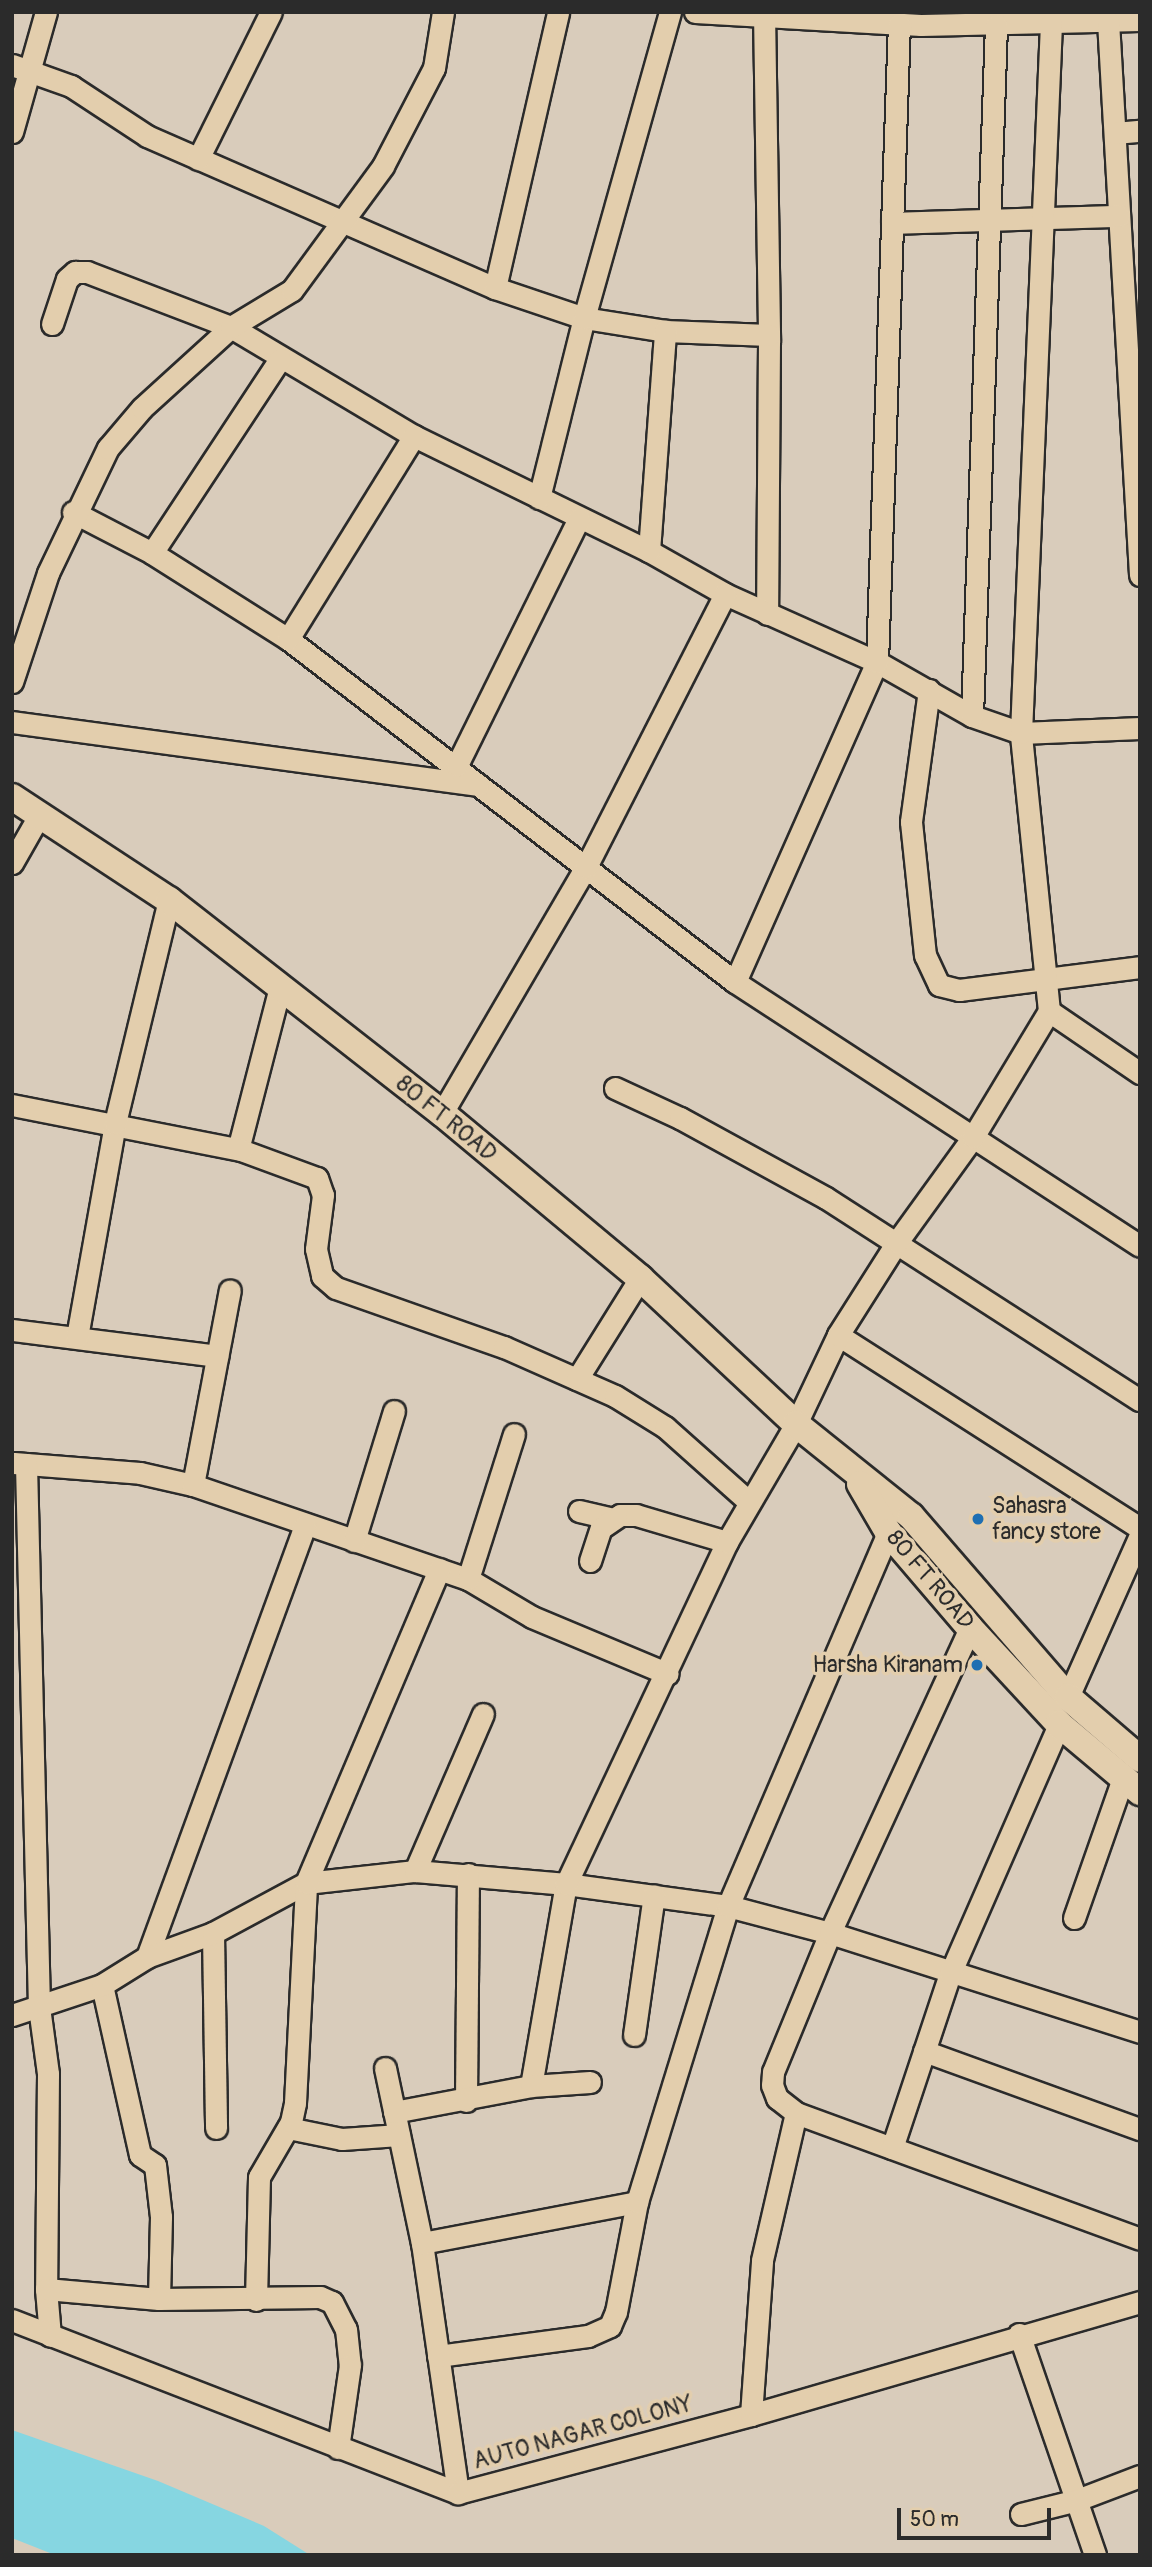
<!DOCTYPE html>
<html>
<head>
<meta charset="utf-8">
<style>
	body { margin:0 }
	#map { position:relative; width:1152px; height:2567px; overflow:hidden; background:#d9ccbb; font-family:Pangolin,sans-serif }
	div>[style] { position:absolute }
	.water>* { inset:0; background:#86d6e1 }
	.roads { filter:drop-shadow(2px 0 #2b2b2b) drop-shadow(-2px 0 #2b2b2b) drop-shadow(0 2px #2b2b2b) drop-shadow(0 -2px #2b2b2b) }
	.minor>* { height:21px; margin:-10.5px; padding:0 10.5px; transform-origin:10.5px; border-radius:10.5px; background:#e3cead }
	.tertiary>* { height:26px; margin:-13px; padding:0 13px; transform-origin:13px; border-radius:13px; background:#e3cead }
	.dots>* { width:19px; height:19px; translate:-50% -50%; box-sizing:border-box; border:4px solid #e3cead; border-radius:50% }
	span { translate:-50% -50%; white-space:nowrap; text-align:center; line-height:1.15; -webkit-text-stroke:7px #e3cead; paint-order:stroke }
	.street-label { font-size:23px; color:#2b2b2b }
	.poi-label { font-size:23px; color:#2b2b2b }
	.left { translate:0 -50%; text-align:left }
	.right { translate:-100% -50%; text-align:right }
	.frame { position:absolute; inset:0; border:14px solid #2b2b2b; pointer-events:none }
	.scale { position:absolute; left:897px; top:2508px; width:154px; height:32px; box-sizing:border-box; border:4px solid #2b2b2b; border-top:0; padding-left:9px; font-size:21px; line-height:24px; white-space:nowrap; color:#2b2b2b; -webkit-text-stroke:5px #e3cead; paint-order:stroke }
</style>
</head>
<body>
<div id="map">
	<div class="water">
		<div style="clip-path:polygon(12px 2430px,158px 2481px,264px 2526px,310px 2555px,55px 2555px,12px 2538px)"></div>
	</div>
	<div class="roads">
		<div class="minor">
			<div style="left:695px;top:12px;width:226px;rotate:3.3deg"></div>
			<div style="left:921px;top:25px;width:219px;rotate:-1.3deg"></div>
			<div style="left:764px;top:12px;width:330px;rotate:89.1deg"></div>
			<div style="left:769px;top:342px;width:272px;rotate:90.4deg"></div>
			<div style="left:1108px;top:21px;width:555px;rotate:86.69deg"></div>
			<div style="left:12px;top:65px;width:63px;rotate:19.6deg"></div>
			<div style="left:71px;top:86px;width:91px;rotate:33.3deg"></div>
			<div style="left:147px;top:136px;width:380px;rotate:23.6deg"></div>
			<div style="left:495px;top:288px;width:94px;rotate:18.6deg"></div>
			<div style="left:584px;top:318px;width:82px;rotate:9.1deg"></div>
			<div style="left:665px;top:331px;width:104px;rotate:2.2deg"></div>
			<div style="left:12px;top:132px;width:125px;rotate:-74.2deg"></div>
			<div style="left:1115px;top:133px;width:25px;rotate:-5deg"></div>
			<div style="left:198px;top:159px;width:164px;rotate:-63.6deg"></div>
			<div style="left:892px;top:223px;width:227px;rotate:-1.8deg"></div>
			<div style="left:495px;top:288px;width:283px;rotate:-77.1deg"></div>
			<div style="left:52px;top:324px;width:47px;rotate:-71.6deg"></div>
			<div style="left:67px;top:279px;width:11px;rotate:-41deg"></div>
			<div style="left:75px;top:272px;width:12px"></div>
			<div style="left:87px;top:272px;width:154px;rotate:20.9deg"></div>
			<div style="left:231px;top:327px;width:213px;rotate:30.8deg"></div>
			<div style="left:414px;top:436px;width:262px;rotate:26.1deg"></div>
			<div style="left:649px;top:551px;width:87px;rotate:29.5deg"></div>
			<div style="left:725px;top:594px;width:167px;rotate:24.1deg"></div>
			<div style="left:877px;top:662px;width:109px;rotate:29.6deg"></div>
			<div style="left:972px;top:716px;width:52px;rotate:19.1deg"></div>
			<div style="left:1021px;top:733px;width:119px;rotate:-2.4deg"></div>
			<div style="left:539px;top:498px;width:186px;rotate:-76deg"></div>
			<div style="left:584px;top:318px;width:318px;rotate:-74.3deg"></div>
			<div style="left:73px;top:512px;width:89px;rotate:27.4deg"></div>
			<div style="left:152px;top:553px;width:161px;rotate:32.3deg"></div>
			<div style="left:288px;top:639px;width:563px;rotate:37.5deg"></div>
			<div style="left:735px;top:982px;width:483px;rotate:33.1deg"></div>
			<div style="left:649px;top:551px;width:221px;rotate:-85.8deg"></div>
			<div style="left:152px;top:553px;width:232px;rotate:-56.6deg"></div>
			<div style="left:288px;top:639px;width:239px;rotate:-58.2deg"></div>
			<div style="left:12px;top:682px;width:115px;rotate:-71.7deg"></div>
			<div style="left:48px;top:573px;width:139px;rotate:-64.4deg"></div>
			<div style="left:108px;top:448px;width:52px;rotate:-49.6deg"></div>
			<div style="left:142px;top:408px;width:120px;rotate:-42.3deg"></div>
			<div style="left:231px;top:327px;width:71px;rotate:-31.2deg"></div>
			<div style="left:292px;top:290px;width:154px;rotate:-53.7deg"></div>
			<div style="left:383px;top:166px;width:110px;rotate:-62.5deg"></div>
			<div style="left:434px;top:68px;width:57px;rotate:-80.9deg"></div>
			<div style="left:929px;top:690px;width:133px;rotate:97.8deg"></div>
			<div style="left:911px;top:822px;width:134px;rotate:84deg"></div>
			<div style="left:925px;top:955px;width:33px;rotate:65deg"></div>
			<div style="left:939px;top:985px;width:21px;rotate:14deg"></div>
			<div style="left:959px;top:990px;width:182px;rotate:-7.2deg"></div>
			<div style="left:972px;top:716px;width:691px;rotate:-88.01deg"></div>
			<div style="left:12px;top:722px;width:470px;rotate:7.7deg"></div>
			<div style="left:457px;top:765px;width:275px;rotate:-63.7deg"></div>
			<div style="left:12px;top:863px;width:56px;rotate:-60.3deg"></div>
			<div style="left:735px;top:982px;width:350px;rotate:-66.1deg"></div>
			<div style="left:877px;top:662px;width:638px;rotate:-88.03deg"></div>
			<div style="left:279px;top:991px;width:163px;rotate:104.5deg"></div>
			<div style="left:238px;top:1149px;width:84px;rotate:20.2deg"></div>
			<div style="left:317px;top:1178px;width:18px;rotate:71deg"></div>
			<div style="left:323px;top:1195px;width:54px;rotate:97.4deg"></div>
			<div style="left:316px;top:1249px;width:28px;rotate:77deg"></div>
			<div style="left:322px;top:1276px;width:18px;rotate:41deg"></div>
			<div style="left:336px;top:1288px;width:178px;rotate:19.4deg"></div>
			<div style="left:504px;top:1347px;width:121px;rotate:23.8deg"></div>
			<div style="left:615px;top:1396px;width:59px;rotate:31.8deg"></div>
			<div style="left:665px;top:1427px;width:111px;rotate:41.7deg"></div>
			<div style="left:1049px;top:1011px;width:110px;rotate:34.3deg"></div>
			<div style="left:615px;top:1088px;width:72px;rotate:24.8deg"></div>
			<div style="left:680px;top:1118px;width:166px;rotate:28.7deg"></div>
			<div style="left:826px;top:1198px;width:373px;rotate:32.8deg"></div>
			<div style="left:12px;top:1105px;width:234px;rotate:11.1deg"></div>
			<div style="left:442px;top:1113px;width:285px;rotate:-59.7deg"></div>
			<div style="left:586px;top:867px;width:306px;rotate:-63deg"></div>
			<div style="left:12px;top:1330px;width:207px;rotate:7.2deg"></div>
			<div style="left:838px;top:1335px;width:358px;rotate:32.6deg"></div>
			<div style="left:77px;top:1337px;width:217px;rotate:-79.9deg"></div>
			<div style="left:115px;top:1123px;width:229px;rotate:-76.4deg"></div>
			<div style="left:577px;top:1379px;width:119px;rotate:-58deg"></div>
			<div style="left:14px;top:1463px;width:126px;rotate:4.5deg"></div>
			<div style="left:140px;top:1473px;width:54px;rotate:12.8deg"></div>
			<div style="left:193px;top:1485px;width:291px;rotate:18.9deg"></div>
			<div style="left:468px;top:1579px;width:74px;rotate:30.7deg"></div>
			<div style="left:532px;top:1617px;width:147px;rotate:22.7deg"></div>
			<div style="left:26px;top:1464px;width:543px;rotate:88.63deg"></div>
			<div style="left:39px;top:2007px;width:68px;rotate:82.3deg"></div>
			<div style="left:48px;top:2074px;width:215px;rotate:90.5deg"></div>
			<div style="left:46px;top:2289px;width:47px;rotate:85.1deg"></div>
			<div style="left:193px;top:1485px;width:198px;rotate:-79.3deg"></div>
			<div style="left:579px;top:1511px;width:32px;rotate:13deg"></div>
			<div style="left:354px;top:1541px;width:136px;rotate:-72.9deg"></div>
			<div style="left:590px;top:1561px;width:35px;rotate:-72deg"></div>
			<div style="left:601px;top:1528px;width:23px;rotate:-34deg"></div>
			<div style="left:620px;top:1515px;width:16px"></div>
			<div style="left:636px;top:1515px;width:95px;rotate:16.5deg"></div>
			<div style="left:468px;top:1579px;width:152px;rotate:-72.4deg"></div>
			<div style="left:970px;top:1628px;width:336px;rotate:114.7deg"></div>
			<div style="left:830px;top:1933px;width:150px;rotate:112.3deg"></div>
			<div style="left:773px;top:2072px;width:13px;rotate:94deg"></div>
			<div style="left:772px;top:2085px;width:14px;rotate:69deg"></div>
			<div style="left:777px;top:2098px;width:24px;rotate:38deg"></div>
			<div style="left:796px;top:2113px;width:366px;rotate:20.1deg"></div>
			<div style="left:1068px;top:1697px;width:177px;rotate:-66deg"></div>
			<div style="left:415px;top:1871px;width:171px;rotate:-66.6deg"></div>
			<div style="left:1074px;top:1918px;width:145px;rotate:-70.7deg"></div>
			<div style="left:213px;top:1933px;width:195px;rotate:89.1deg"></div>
			<div style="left:147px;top:1957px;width:459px;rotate:-69.9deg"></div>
			<div style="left:102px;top:1985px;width:174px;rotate:77.4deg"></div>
			<div style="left:140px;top:2155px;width:18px;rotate:34deg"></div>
			<div style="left:155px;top:2165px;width:52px;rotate:83.4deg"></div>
			<div style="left:161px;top:2217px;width:82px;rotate:91.4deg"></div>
			<div style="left:12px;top:2015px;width:95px;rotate:-18.4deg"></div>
			<div style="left:102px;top:1985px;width:53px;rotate:-31.9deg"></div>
			<div style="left:147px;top:1957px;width:70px;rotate:-20deg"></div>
			<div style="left:213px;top:1933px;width:106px;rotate:-28.3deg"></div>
			<div style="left:306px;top:1883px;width:110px;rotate:-6.3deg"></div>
			<div style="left:415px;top:1871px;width:152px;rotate:4.9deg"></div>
			<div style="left:566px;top:1884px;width:163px;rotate:7.7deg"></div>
			<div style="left:728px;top:1906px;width:106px;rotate:14.8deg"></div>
			<div style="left:830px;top:1933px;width:325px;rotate:17.7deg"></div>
			<div style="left:634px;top:2035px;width:141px;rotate:-81.9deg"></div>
			<div style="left:924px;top:2051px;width:230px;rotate:19.9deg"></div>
			<div style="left:385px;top:2068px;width:179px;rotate:78.1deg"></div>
			<div style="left:422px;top:2243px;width:253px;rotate:81.8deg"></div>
			<div style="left:531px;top:2086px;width:205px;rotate:-80.2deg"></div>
			<div style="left:566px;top:1884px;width:378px;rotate:-64.8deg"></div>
			<div style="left:727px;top:1542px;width:137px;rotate:-59.7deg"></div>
			<div style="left:796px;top:1424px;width:98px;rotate:-64.7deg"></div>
			<div style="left:838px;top:1335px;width:110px;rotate:-57.6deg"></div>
			<div style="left:897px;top:1242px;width:130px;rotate:-54.1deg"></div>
			<div style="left:973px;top:1137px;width:147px;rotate:-58.9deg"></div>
			<div style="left:1049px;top:1011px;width:279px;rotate:-95.8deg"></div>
			<div style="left:1021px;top:733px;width:710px;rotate:-87.58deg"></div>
			<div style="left:466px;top:2101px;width:227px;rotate:-89.5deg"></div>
			<div style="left:394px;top:2112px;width:139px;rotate:-10.7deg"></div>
			<div style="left:531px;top:2086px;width:59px;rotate:-3.9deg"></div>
			<div style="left:288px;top:2128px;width:55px;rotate:11.5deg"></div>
			<div style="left:342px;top:2139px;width:57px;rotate:-4deg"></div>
			<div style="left:892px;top:2148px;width:183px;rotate:-71.6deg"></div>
			<div style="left:950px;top:1974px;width:273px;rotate:-66.4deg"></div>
			<div style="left:422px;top:2243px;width:219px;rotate:-10.8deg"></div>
			<div style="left:46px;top:2289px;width:113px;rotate:5.1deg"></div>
			<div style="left:159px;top:2299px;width:161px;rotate:-0.7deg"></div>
			<div style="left:320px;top:2297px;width:13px;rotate:23deg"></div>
			<div style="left:332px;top:2302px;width:30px;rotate:63deg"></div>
			<div style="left:346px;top:2329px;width:36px;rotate:84deg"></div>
			<div style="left:350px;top:2365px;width:84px;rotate:98.2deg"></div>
			<div style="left:256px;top:2300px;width:123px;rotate:-88.6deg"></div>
			<div style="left:259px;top:2177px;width:64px;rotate:-59.8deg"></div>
			<div style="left:291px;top:2122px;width:19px;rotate:-78deg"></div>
			<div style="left:295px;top:2103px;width:220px;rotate:-87.1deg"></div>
			<div style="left:306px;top:1883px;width:341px;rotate:-67deg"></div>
			<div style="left:12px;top:2320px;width:478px;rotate:21.2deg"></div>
			<div style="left:458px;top:2493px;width:303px;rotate:-14.9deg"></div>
			<div style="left:751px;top:2415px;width:405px;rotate:-16.2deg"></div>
			<div style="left:1019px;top:2334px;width:234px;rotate:71deg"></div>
			<div style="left:438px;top:2356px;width:151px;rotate:-7.6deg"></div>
			<div style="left:588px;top:2336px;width:24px;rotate:-24deg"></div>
			<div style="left:610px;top:2326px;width:15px;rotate:-67deg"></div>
			<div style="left:616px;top:2312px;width:112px;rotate:-79.2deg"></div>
			<div style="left:637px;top:2202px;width:310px;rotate:-72.9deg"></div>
			<div style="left:728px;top:1906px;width:407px;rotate:-66.8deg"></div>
			<div style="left:751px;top:2415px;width:155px;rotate:-85.9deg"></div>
			<div style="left:762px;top:2260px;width:151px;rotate:-77deg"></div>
			<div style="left:1021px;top:2514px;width:58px;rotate:-14deg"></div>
			<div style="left:1077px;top:2500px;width:67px;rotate:-20.9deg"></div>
		</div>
		<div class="tertiary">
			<div style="left:12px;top:797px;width:188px;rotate:33.3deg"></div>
			<div style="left:169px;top:900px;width:346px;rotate:38deg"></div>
			<div style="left:442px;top:1113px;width:258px;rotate:39.8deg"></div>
			<div style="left:640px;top:1278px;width:214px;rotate:43.1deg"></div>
			<div style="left:796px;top:1424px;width:147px;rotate:38.7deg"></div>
			<div style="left:911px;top:1516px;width:240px;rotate:49.1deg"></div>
			<div style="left:1068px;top:1697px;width:95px;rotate:40.7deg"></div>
			<div style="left:860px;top:1484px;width:56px;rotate:59.7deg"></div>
			<div style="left:888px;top:1532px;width:126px;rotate:49.5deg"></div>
			<div style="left:970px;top:1628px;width:131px;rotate:47.2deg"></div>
			<div style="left:1059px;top:1724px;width:106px;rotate:40deg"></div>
		</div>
	</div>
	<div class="dots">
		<div style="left:978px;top:1519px;background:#1f6fb2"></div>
		<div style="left:977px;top:1665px;background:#1f6fb2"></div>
	</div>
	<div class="street-label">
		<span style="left:446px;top:1119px;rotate:39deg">80 FT ROAD</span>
		<span style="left:930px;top:1580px;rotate:50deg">80 FT ROAD</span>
		<span style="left:583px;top:2433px;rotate:-15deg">AUTO NAGAR COLONY</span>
	</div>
	<div class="poi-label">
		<span class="left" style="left:992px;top:1519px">Sahasra<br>fancy store</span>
		<span class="right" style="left:963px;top:1665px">Harsha Kiranam</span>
	</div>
	<div class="frame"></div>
	<div class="scale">50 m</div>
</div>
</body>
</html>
